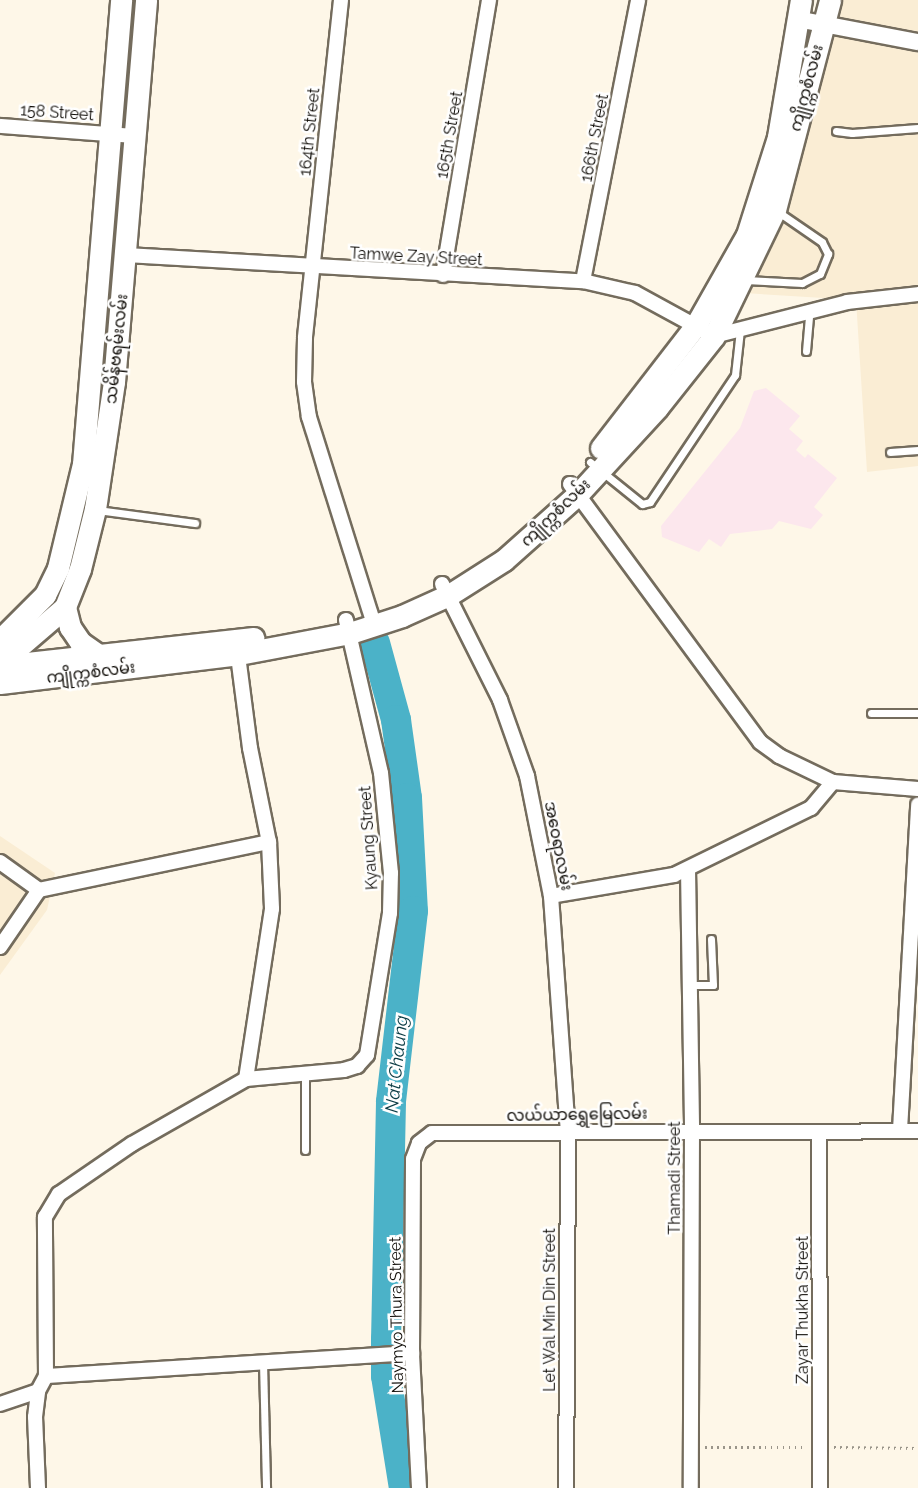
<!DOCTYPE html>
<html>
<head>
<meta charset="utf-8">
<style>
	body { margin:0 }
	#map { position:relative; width:918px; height:1488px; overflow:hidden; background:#fef7e8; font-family:Raleway,"Noto Sans Myanmar",sans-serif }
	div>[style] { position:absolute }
	.built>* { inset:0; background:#faedd4 }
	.medical>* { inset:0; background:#fce7ed }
	.river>* { height:30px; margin:-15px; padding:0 15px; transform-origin:15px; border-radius:15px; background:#4bb2c8 }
	.path>* { height:3px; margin-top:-1.5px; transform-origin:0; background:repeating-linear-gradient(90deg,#9a958a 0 1.5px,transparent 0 6px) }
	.roads { filter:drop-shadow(2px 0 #746c5d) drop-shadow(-2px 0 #746c5d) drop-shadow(0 2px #746c5d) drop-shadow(0 -2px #746c5d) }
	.service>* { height:7px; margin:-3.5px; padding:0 3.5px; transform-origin:3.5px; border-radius:3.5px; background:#fff }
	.minor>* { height:14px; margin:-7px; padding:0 7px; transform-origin:7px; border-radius:7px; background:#fff }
	.tertiary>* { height:16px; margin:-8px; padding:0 8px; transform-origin:8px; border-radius:8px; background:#fff }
	.primary>* { height:21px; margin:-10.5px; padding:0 10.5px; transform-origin:10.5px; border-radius:10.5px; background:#fff }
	span { translate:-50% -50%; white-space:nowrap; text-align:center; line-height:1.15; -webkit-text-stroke:5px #fff; paint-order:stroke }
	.street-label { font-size:16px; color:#0f0c07 }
	.water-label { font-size:18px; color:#0a3b44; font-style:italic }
</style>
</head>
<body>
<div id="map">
	<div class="built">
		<div style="clip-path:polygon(838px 0,918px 0,918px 466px,867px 472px,856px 300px,744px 293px)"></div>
		<div style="clip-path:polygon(0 836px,55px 873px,47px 910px,0 975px)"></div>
	</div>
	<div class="medical">
		<div style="clip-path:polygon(766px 388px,800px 416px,789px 429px,803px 441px,796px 450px,805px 458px,808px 454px,837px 478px,814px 507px,823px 515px,811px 529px,779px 521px,772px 529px,730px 534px,721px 547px,709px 539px,699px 552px,662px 537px,661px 526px,740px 428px,754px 391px)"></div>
	</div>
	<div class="river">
		<div style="left:375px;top:643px;width:80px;rotate:74.7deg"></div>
		<div style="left:396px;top:720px;width:79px;rotate:82deg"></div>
		<div style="left:407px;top:798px;width:113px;rotate:87deg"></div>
		<div style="left:413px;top:911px;width:192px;rotate:96.6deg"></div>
		<div style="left:391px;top:1102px;width:237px;rotate:91.2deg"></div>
		<div style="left:386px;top:1339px;width:37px;rotate:90deg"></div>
		<div style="left:386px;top:1376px;width:113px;rotate:80.9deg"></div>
	</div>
	<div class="path">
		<div style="left:705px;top:1447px;width:101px"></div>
		<div style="left:834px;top:1447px;width:84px;rotate:0.7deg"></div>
	</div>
	<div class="roads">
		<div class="service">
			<div style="left:836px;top:131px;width:16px;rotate:7deg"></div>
			<div style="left:852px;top:133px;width:66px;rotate:-4.3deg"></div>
			<div style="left:746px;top:280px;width:56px;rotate:3.1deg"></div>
			<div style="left:802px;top:283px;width:20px;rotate:-27deg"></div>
			<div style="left:820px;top:274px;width:22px;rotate:-68deg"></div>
			<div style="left:828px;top:254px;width:13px;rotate:-117deg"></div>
			<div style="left:822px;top:242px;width:55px;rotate:-145.4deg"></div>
			<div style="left:806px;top:351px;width:37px;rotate:-85deg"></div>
			<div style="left:890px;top:452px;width:28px;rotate:-4deg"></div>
			<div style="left:590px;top:462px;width:67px;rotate:38.9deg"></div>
			<div style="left:642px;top:504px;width:8px;rotate:-14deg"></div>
			<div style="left:650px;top:502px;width:153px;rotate:-56.2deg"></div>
			<div style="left:735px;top:375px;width:45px;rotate:-83.7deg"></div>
			<div style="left:97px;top:510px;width:99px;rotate:7.6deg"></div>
			<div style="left:871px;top:713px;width:47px"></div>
			<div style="left:690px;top:985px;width:23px"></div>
			<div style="left:713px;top:985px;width:46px;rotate:-92.5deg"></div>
			<div style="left:305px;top:1150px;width:76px;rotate:-90deg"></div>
			<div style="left:263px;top:1362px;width:126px;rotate:88.6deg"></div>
		</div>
		<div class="minor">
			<div style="left:341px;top:0;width:340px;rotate:96.1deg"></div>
			<div style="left:305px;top:338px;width:44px;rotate:91.3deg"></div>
			<div style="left:304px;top:382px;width:35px;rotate:82deg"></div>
			<div style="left:309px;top:417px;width:218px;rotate:72.6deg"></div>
			<div style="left:0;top:126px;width:134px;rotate:4.3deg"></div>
			<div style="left:126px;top:255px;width:458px;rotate:3.3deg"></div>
			<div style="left:583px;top:281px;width:53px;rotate:13deg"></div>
			<div style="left:635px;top:293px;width:90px;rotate:28.6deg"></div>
			<div style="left:714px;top:336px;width:137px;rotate:-14.3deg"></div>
			<div style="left:847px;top:302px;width:71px;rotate:-6.4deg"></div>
			<div style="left:443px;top:275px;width:279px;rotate:-80.5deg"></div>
			<div style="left:583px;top:281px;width:286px;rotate:-78.9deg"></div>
			<div style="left:570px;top:484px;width:320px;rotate:53.6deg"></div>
			<div style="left:760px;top:742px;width:24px;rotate:36deg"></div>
			<div style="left:779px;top:756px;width:60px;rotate:25.7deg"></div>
			<div style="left:833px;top:782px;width:85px;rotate:4.7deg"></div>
			<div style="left:442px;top:584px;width:130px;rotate:63.4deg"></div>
			<div style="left:500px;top:700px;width:81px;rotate:70.4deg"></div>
			<div style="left:527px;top:776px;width:122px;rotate:78.7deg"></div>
			<div style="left:551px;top:896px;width:238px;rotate:85.9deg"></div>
			<div style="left:568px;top:1133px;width:355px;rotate:90.3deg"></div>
			<div style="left:237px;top:648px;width:101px;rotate:82.6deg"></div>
			<div style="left:250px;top:748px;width:96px;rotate:78.6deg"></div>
			<div style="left:269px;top:842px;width:67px;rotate:87.4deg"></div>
			<div style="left:272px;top:909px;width:172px;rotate:98.7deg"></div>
			<div style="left:0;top:862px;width:48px;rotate:35.7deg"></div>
			<div style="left:688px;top:869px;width:261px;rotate:89.1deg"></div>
			<div style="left:692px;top:1130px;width:358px;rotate:90.2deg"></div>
			<div style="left:551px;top:896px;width:125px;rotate:-9.7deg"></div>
			<div style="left:674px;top:875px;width:153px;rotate:-26.1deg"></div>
			<div style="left:811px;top:808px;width:34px;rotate:-50deg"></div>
			<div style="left:0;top:947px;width:69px;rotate:-55.6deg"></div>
			<div style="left:39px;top:890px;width:235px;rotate:-11.8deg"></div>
			<div style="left:900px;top:1130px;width:326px;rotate:-86.8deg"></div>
			<div style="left:819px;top:1132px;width:356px;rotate:89.8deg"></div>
			<div style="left:46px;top:1376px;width:367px;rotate:-3.6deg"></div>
			<div style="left:0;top:1404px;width:40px;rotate:-18.9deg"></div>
			<div style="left:38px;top:1488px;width:71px;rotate:-92.4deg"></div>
			<div style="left:35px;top:1417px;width:26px;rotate:-83deg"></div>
			<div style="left:38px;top:1391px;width:17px;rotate:-62deg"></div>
			<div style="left:46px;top:1376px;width:159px;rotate:-90.4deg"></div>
			<div style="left:45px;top:1217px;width:27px;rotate:-59deg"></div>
			<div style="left:59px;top:1194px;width:88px;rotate:-34.4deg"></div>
			<div style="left:132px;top:1144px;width:131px;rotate:-29.7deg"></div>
			<div style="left:246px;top:1079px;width:98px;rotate:-5.2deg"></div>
			<div style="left:344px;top:1070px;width:14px;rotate:-17deg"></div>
			<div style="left:357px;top:1066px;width:15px;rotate:-48deg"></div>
			<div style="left:367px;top:1055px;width:144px;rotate:-80.8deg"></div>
			<div style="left:390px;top:913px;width:40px;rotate:-88.6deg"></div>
			<div style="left:391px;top:873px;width:100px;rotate:-95.7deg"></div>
			<div style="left:381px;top:773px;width:157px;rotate:-102.9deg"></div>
			<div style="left:419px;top:1488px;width:135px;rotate:-93deg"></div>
			<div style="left:412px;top:1353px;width:194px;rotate:-89.7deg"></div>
			<div style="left:413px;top:1159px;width:17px;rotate:-69deg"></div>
			<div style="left:419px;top:1143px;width:16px;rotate:-38deg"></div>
			<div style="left:432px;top:1133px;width:486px;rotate:-0.2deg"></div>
		</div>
		<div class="tertiary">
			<div style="left:797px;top:19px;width:123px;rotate:10.8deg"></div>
		</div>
		<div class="primary">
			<div style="left:601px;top:448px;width:155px;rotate:-52.3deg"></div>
			<div style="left:696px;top:325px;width:103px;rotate:-60.5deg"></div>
			<div style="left:747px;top:235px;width:103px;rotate:-72.4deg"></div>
			<div style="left:778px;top:137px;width:139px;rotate:-80.5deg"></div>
			<div style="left:65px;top:607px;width:21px;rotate:76deg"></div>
			<div style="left:70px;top:627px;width:18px;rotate:56deg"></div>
			<div style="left:80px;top:642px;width:24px;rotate:35deg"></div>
			<div style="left:0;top:640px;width:64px;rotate:-45deg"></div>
			<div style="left:45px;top:595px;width:30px;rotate:-64deg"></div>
			<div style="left:58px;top:568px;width:107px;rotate:-76.5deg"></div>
			<div style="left:83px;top:464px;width:466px;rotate:-85.3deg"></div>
			<div style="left:0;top:663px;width:86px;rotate:-40.7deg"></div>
			<div style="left:65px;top:607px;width:41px;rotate:-68.5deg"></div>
			<div style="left:80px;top:569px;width:62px;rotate:-76deg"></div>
			<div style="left:95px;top:509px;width:128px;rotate:-81.5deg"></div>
			<div style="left:114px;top:382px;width:383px;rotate:-85.2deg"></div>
			<div style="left:0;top:666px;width:255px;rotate:-6.3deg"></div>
			<div style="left:0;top:683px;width:241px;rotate:-6.9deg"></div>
			<div style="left:239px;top:654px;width:113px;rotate:-10.7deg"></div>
			<div style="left:350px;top:633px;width:55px;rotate:-18.1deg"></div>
			<div style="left:402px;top:616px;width:51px;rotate:-24.1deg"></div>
			<div style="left:449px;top:595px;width:65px;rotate:-32.5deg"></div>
			<div style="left:504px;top:560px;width:99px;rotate:-41.7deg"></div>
			<div style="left:578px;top:494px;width:117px;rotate:-47.4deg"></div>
			<div style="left:657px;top:408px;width:92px;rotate:-51.6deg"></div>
			<div style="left:714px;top:336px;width:140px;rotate:-64.2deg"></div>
			<div style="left:775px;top:210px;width:217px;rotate:-75.3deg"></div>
		</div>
	</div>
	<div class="street-label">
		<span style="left:807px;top:88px;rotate:-75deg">ကျိုက္ကစံလမ်း</span>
		<span style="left:57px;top:113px;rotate:4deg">158 Street</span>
		<span style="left:310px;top:132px;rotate:-84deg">164th Street</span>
		<span style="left:450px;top:135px;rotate:-80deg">165th Street</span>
		<span style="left:595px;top:138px;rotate:-79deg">166th Street</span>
		<span style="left:416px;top:257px;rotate:3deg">Tamwe Zay Street</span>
		<span style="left:117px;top:349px;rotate:-84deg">သမိန်ဗရမ်းလမ်း</span>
		<span style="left:556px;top:513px;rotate:-44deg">ကျိုက္ကစံလမ်း</span>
		<span style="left:91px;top:673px;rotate:-7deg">ကျိုက္ကစံလမ်း</span>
		<span style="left:369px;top:838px;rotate:-94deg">Kyaung Street</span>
		<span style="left:558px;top:846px;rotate:79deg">အဝေရာလမ်း</span>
		<span style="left:577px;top:1115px;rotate:-1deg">လယ်ယာရွှေမြေလမ်း</span>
		<span style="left:675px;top:1178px;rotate:-90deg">Thamadi Street</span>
		<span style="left:550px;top:1310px;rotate:-90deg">Let Wal Min Din Street</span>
		<span style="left:803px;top:1310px;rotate:-90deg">Zayar Thukha Street</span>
		<span style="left:397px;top:1315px;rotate:-91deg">Naymyo Thura Street</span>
	</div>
	<div class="water-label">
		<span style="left:397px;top:1064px;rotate:-84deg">Nat Chaung</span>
	</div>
</div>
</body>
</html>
